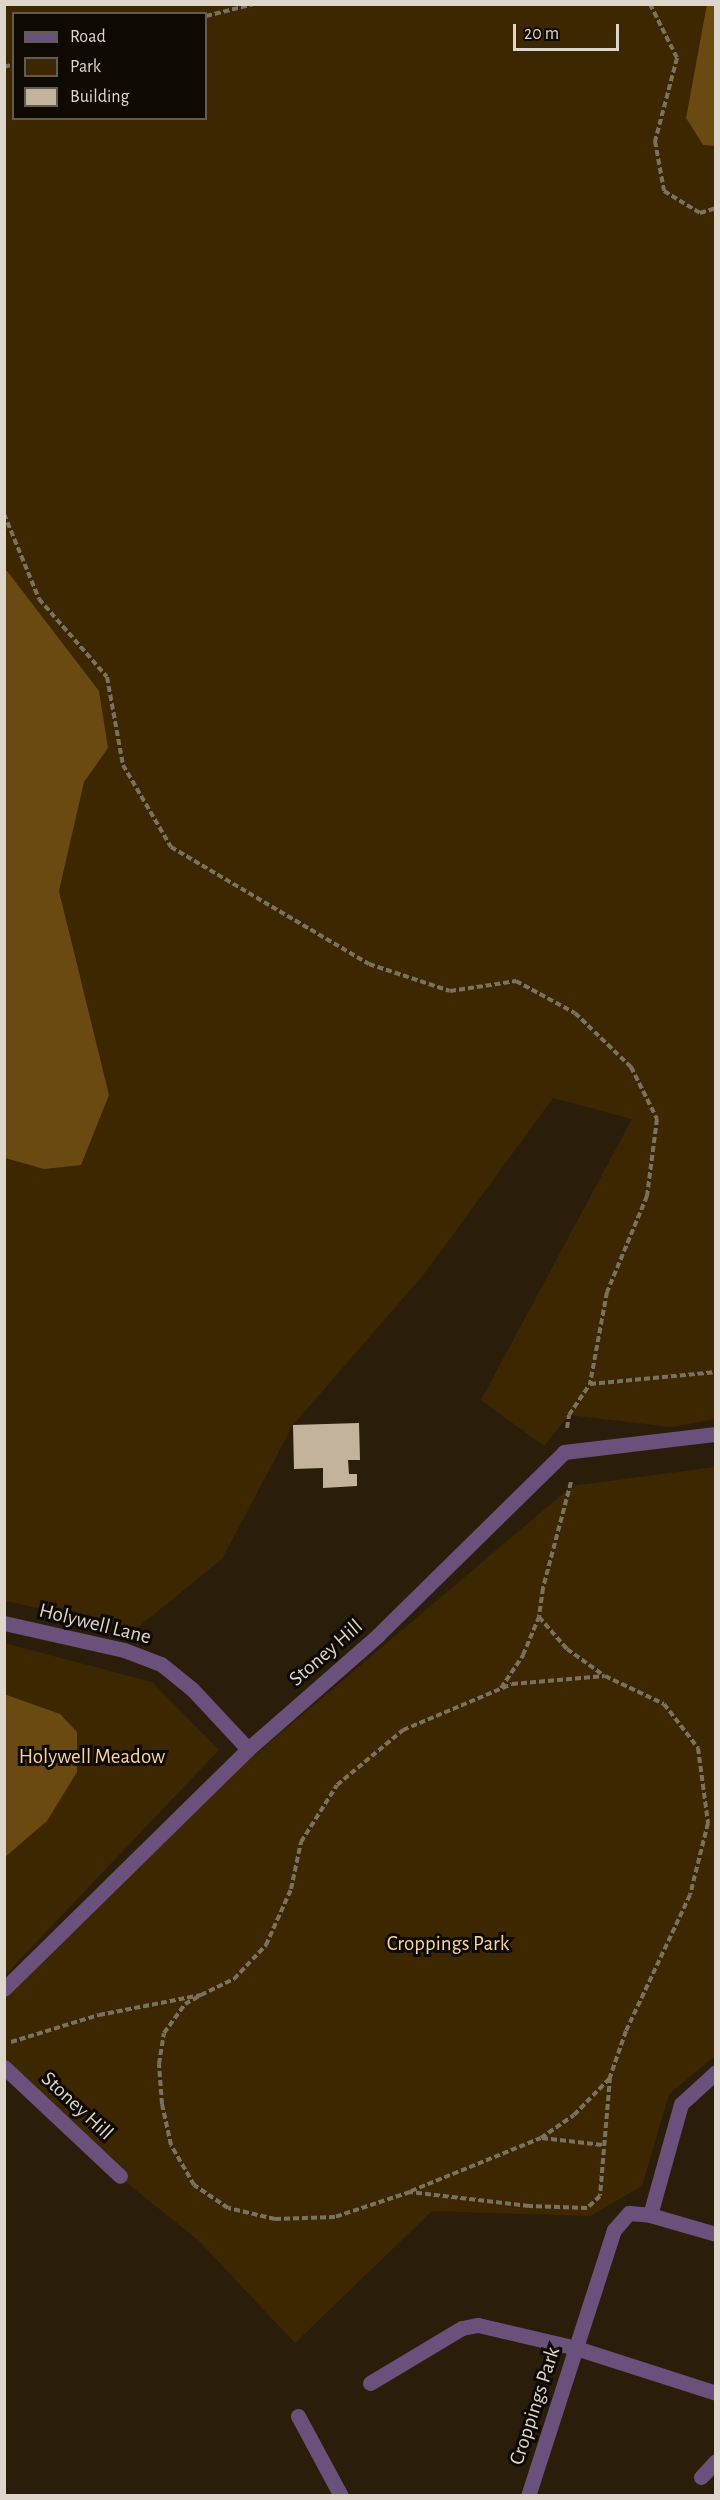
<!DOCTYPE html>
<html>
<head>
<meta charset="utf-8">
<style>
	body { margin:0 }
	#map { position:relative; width:720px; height:2500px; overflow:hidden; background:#2a1e0b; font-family:"Alegreya Sans",sans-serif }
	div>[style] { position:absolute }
	.green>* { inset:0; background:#3d2700 }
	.forest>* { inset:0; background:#6b4a12 }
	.building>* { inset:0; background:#c3b39d }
	.path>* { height:4px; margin-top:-2px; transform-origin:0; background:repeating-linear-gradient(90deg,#7b7162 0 6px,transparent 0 9px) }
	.minor>* { height:15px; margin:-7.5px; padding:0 7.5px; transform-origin:7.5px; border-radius:7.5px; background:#69517c }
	span { translate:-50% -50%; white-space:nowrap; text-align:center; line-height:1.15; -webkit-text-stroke:6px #0e0903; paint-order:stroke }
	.street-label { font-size:21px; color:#ded6cb }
	.park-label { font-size:21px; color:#f8d39e }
	.frame { position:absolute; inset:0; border:6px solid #ded6cb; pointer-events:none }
	.legend { position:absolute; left:12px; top:12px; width:195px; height:108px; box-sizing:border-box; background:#0e0903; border:2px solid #615b53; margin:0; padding:8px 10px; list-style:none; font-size:18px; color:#ded6cb }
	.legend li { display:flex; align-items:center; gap:12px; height:30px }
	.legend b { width:30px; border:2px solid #615b53 }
	.scale { position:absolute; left:513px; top:24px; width:106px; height:27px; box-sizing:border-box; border:3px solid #ded6cb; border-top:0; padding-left:8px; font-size:18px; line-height:21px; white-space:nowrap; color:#ded6cb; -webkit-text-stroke:4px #0e0903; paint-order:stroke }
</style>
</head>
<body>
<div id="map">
	<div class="green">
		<div style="clip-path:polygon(evenodd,5px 5px,707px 5px,686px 118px,703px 145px,716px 146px,715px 1419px,671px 1427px,569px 1415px,544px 1446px,481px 1400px,632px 1119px,553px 1098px,424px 1274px,293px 1425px,222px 1559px,137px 1628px,5px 1601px,5px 1158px,44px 1169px,77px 969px,59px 891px,83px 784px,4px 567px,10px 576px,4px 564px,5px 5px,14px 14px,206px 14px,206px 118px,14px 118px,14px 14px)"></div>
		<div style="clip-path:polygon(715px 1467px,715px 2056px,669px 2094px,642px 2186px,590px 2216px,432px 2211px,295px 2343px,198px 2240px,127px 2183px,122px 2167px,5px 2061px,4px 1999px,249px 1760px,572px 1486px)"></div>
		<div style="clip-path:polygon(4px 1643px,152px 1682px,219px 1750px,5px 1975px)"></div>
	</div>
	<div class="forest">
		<div style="clip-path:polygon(707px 4px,715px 5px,715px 146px,703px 145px,686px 118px)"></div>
		<div style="clip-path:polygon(4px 567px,99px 691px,108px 748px,84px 782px,59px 891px,109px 1095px,81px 1165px,44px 1169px,5px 1158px)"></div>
		<div style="clip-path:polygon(4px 1694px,60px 1714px,77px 1732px,77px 1772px,47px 1821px,5px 1857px)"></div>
	</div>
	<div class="building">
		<div style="clip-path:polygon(359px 1423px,360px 1460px,348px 1460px,349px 1474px,357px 1474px,357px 1486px,323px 1488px,323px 1468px,294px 1469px,293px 1425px)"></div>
	</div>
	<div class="path">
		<div style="left:650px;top:4px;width:60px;rotate:63.4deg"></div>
		<div style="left:677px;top:58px;width:86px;rotate:104.8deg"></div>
		<div style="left:655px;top:141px;width:51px;rotate:79.8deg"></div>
		<div style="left:664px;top:191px;width:42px;rotate:31.4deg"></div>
		<div style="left:700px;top:213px;width:17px;rotate:-17deg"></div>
		<div style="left:206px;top:16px;width:49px;rotate:-14deg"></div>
		<div style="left:4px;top:67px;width:10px;rotate:-17deg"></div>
		<div style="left:4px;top:514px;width:92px;rotate:67.6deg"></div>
		<div style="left:39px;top:599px;width:103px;rotate:48.9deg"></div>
		<div style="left:107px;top:677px;width:89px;rotate:79.7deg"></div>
		<div style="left:123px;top:765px;width:95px;rotate:59.7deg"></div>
		<div style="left:171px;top:847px;width:230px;rotate:30.6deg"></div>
		<div style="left:369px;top:964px;width:85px;rotate:18.4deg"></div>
		<div style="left:450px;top:991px;width:67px;rotate:-8.6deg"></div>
		<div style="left:516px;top:981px;width:67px;rotate:28.5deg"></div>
		<div style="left:575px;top:1013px;width:78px;rotate:44deg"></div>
		<div style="left:631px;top:1067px;width:58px;rotate:63.4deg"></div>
		<div style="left:657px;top:1119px;width:78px;rotate:97.4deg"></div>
		<div style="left:647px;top:1196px;width:104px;rotate:112.6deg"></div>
		<div style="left:607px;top:1292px;width:94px;rotate:100.5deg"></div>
		<div style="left:567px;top:1428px;width:13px;rotate:-81deg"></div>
		<div style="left:569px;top:1415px;width:37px;rotate:-56deg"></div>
		<div style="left:590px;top:1384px;width:127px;rotate:-5.4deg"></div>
		<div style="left:571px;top:1482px;width:110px;rotate:104.8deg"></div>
		<div style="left:543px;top:1588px;width:29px;rotate:98deg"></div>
		<div style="left:539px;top:1617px;width:43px;rotate:48.8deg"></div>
		<div style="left:567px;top:1649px;width:44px;rotate:35.8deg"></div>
		<div style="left:501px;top:1688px;width:40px;rotate:-56deg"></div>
		<div style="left:523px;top:1655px;width:41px;rotate:-67.2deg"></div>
		<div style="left:11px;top:2042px;width:92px;rotate:-17.1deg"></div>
		<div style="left:99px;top:2015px;width:104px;rotate:-11.1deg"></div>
		<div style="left:201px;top:1995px;width:37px;rotate:-26deg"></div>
		<div style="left:234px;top:1979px;width:47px;rotate:-46.7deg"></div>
		<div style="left:266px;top:1945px;width:61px;rotate:-65.9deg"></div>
		<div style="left:291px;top:1889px;width:48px;rotate:-78deg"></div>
		<div style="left:301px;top:1842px;width:67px;rotate:-57.7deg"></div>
		<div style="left:337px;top:1785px;width:86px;rotate:-39.8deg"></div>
		<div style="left:403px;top:1730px;width:118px;rotate:-22.9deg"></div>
		<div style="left:512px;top:1684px;width:93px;rotate:-4.9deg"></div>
		<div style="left:605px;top:1676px;width:65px;rotate:25.4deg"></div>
		<div style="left:664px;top:1704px;width:56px;rotate:52.3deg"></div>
		<div style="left:698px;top:1748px;width:76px;rotate:82.4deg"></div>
		<div style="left:708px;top:1823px;width:74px;rotate:104deg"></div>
		<div style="left:690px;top:1895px;width:150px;rotate:115.2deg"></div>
		<div style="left:626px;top:2031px;width:49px;rotate:109.2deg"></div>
		<div style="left:610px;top:2077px;width:119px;rotate:94.8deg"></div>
		<div style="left:600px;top:2196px;width:18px;rotate:137deg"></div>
		<div style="left:587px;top:2208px;width:58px;rotate:-178deg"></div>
		<div style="left:529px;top:2206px;width:120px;rotate:-173.3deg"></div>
		<div style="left:410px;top:2192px;width:79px;rotate:161.6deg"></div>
		<div style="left:335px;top:2217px;width:60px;rotate:178.1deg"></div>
		<div style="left:275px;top:2219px;width:48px;rotate:-166.8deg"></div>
		<div style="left:228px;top:2208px;width:41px;rotate:-145.9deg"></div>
		<div style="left:194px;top:2185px;width:46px;rotate:-119.9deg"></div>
		<div style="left:171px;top:2145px;width:42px;rotate:-102.4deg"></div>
		<div style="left:162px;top:2104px;width:40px;rotate:-94.3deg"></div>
		<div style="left:159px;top:2064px;width:31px;rotate:-81deg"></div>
		<div style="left:164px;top:2033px;width:36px;rotate:-54deg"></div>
		<div style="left:185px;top:2004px;width:18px;rotate:-29deg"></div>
		<div style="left:542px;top:2138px;width:61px;rotate:6.5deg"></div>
		<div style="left:411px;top:2191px;width:140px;rotate:-22.2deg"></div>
		<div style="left:541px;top:2138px;width:40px;rotate:-34.9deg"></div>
		<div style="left:574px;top:2115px;width:52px;rotate:-45.8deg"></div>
	</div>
	<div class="minor">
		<div style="left:4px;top:1623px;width:123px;rotate:12.7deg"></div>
		<div style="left:124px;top:1650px;width:40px;rotate:21deg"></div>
		<div style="left:161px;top:1664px;width:40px;rotate:39deg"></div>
		<div style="left:192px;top:1689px;width:82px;rotate:47deg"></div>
		<div style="left:4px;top:1989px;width:342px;rotate:-44.5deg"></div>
		<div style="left:248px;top:1749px;width:173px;rotate:-41.2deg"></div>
		<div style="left:378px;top:1635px;width:261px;rotate:-44.5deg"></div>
		<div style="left:564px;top:1452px;width:153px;rotate:-6.8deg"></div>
		<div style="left:4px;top:2067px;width:159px;rotate:43.2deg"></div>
		<div style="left:650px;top:2215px;width:115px;rotate:-74.4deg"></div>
		<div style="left:681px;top:2104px;width:47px;rotate:-42.4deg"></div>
		<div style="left:370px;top:2383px;width:107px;rotate:-30.9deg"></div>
		<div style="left:462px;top:2328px;width:16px;rotate:-11deg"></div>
		<div style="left:478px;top:2325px;width:101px;rotate:13.2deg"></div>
		<div style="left:576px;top:2348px;width:147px;rotate:17.8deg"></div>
		<div style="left:298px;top:2416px;width:91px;rotate:61.7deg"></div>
		<div style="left:701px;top:2477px;width:22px;rotate:-47deg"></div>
		<div style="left:528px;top:2496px;width:280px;rotate:-72.1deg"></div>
		<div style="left:614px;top:2230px;width:23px;rotate:-49deg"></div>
		<div style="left:629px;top:2213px;width:21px;rotate:5deg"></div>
		<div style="left:650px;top:2215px;width:69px;rotate:16.1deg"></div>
	</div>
	<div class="street-label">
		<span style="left:95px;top:1624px;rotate:14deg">Holywell Lane</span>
		<span style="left:326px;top:1653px;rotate:-41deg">Stoney Hill</span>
		<span style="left:77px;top:2106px;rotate:43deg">Stoney Hill</span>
		<span style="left:535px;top:2406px;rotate:-72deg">Croppings Park</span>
	</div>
	<div class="park-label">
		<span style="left:92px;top:1757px">Holywell Meadow</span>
		<span style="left:448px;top:1944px">Croppings Park</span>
	</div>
	<div class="frame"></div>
	<ul class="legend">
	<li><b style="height:8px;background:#69517c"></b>Road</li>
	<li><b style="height:16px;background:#3d2700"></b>Park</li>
	<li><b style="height:16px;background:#c3b39d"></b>Building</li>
	</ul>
	<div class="scale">20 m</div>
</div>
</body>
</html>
